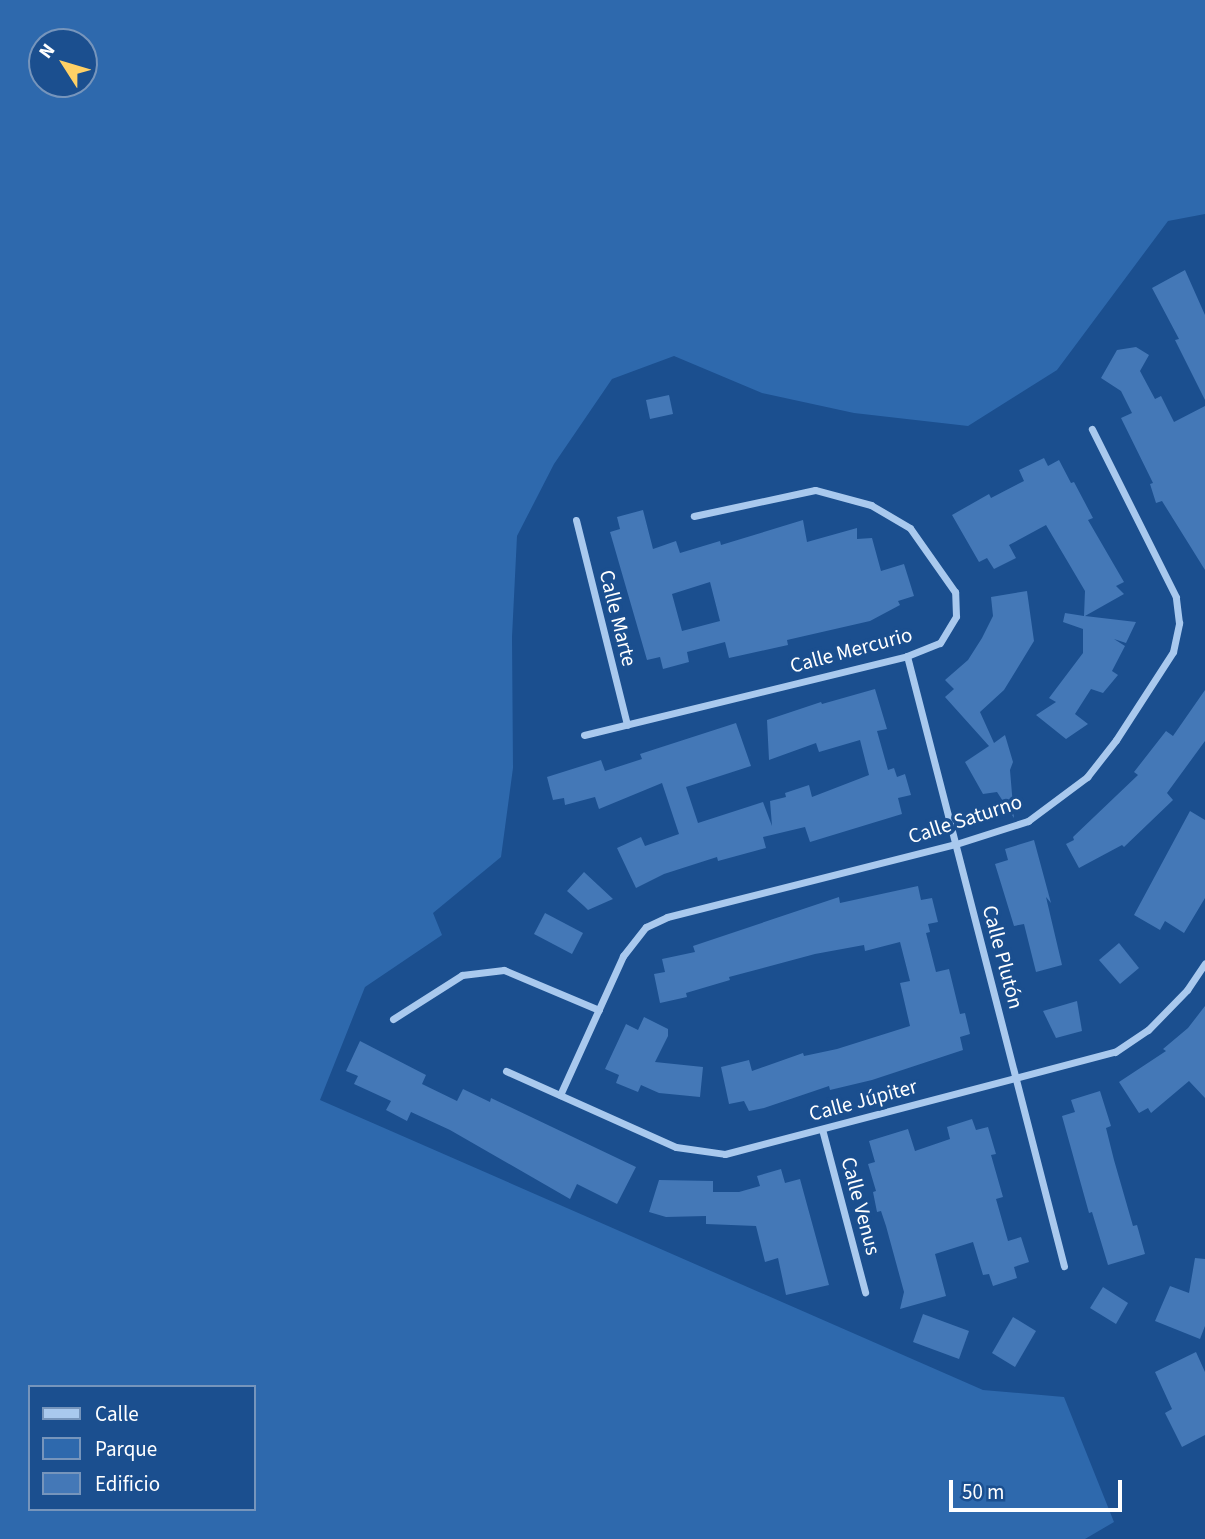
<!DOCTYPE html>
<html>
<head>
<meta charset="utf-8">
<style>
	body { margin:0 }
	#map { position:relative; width:1205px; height:1539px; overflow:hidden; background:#1b4f8f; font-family:"Source Sans 3",sans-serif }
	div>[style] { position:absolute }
	.green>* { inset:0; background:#2e69ad }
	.building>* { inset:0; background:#4478b7 }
	.street>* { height:7px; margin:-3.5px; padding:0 3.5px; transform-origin:3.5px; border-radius:3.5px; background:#a9c9ee }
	span { translate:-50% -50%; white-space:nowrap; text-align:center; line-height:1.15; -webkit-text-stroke:7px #1b4f8f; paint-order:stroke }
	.street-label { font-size:21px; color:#fff }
	.legend { position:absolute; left:28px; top:1385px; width:228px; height:126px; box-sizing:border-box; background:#1b4f8f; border:2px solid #7695bc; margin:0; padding:9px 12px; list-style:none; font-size:21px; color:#fff }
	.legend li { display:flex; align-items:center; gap:14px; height:35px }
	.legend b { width:35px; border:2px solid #7695bc }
	.north { position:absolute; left:28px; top:28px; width:70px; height:70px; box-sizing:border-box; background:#1b4f8f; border:2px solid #7695bc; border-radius:50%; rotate:307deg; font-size:19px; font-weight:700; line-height:28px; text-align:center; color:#fff }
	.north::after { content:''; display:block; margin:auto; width:24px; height:32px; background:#ffd166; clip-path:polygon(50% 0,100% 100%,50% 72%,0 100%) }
	.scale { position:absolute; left:949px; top:1480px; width:173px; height:32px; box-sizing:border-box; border:4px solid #fff; border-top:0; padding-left:9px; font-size:21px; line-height:24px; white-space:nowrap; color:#fff; -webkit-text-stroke:5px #1b4f8f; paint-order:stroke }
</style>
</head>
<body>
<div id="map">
	<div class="green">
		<div style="clip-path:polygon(evenodd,0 0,1205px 0,1205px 214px,1168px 221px,1057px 370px,968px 426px,854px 413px,762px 393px,674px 356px,612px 379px,554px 464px,517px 536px,512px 637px,513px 768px,501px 857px,433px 913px,442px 935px,365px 987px,320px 1100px,983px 1390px,1064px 1397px,1114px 1522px,1085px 1539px,0 1539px,0 0,42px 42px,84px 42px,84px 84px,42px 84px,42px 42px,0 0,30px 1387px,254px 1387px,254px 1509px,30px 1509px,30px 1387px)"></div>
	</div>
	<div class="building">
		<div style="clip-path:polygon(1185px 270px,1205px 315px,1205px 400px,1175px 340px,1179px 339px,1152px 288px)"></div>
		<div style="clip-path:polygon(1136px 347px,1149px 355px,1140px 371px,1155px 399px,1161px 396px,1174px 422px,1205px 406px,1205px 570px,1162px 501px,1156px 503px,1150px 484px,1153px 483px,1121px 418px,1132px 413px,1121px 391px,1101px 378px,1117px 350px)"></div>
		<div style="clip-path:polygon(669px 395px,673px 414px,650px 419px,646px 400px)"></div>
		<div style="clip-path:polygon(1044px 458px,1048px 466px,1059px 460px,1071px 483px,1074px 482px,1093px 518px,1088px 520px,1124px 582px,1116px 586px,1124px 594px,1085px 616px,1136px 622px,1126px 643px,1114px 639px,1125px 646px,1112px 671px,1118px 675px,1103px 693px,1091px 689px,1075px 714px,1088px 724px,1066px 739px,1036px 715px,1056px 702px,1049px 698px,1083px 653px,1083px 629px,1063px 622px,1065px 613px,1084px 616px,1085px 591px,1046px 525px,1009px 545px,1016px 558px,994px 569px,987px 558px,979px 562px,952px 515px,989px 494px,991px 498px,1024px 481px,1019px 470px)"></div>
		<div style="clip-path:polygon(evenodd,643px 510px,653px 549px,676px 541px,680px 553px,720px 541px,721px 545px,803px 520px,807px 542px,857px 528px,857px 539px,872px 538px,881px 571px,904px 564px,914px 596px,898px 601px,900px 605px,870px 621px,787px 640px,788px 645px,729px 658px,725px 642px,687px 652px,689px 662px,663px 669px,660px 657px,647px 660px,610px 532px,620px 529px,617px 517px,643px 510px,710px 582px,720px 621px,682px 631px,672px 594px,710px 582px)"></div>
		<div style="clip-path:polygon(1027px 591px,1034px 641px,1004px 690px,980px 712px,994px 743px,1005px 735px,1013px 762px,1010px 770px,1014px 818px,997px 792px,983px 794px,965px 762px,989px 746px,945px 697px,954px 689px,945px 680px,968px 660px,982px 638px,993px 616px,991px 597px)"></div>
		<div style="clip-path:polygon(875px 689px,887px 729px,877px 731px,888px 770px,894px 768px,897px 777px,905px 774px,911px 795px,898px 798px,902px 814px,810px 842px,805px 827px,763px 837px,766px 848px,718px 861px,717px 857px,664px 874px,636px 888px,617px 848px,641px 837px,645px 846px,679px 834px,662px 783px,599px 809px,595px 797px,565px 805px,564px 798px,553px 800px,547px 777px,601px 760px,605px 771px,642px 759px,640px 754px,736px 723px,751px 766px,686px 787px,698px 823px,763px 802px,772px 826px,770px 801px,786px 797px,785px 793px,809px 785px,812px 797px,869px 775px,860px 740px,819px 752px,816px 743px,769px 760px,767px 720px,821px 702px,822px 704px)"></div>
		<div style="clip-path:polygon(1205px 690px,1205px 741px,1167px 793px,1173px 800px,1124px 847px,1122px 845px,1079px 868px,1066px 844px,1074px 840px,1073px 837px,1138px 775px,1134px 772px,1166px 731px,1173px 736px)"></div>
		<div style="clip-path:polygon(1190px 811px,1205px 820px,1205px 898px,1184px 933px,1165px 921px,1160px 930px,1134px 915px)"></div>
		<div style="clip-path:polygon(1034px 840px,1051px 903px,1046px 897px,1062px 965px,1036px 972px,1024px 924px,1014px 926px,995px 864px,1008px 860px,1005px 849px)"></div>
		<div style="clip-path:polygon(584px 872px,613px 899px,588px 910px,584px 906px,567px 891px)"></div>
		<div style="clip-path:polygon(918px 886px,921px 900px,932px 898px,938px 922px,928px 924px,930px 932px,926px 933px,936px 972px,949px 969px,960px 1014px,965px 1013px,970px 1034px,960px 1037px,963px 1050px,872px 1080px,830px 1090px,829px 1086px,764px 1108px,749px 1111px,744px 1101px,729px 1104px,721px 1067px,749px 1060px,752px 1071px,803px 1053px,804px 1056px,837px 1049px,910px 1026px,900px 983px,910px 981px,900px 942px,865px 951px,864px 945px,815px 954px,729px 977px,730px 980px,686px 993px,687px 997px,660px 1003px,654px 974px,665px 972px,662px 959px,695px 952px,693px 946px,839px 897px,840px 903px)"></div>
		<div style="clip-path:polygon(545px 913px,583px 933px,572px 954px,534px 934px)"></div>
		<div style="clip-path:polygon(1119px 943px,1139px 968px,1120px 984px,1099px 960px)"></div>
		<div style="clip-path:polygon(1077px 1001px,1082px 1031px,1056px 1038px,1043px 1011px)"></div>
		<div style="clip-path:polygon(1205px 1006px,1205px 1098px,1189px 1081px,1151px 1113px,1148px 1108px,1139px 1113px,1119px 1082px,1166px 1051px,1163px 1049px,1188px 1028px)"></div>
		<div style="clip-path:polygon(644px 1017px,668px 1029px,668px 1036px,655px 1062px,703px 1067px,700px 1097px,659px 1093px,641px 1085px,638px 1092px,616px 1083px,619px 1075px,605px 1069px,626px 1024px,638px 1030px)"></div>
		<div style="clip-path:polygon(360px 1041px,426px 1075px,422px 1084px,457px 1101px,463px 1089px,490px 1102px,491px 1098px,636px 1167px,617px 1204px,577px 1184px,570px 1199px,450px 1130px,411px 1112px,407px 1121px,386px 1110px,391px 1101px,354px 1084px,358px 1076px,346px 1071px)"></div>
		<div style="clip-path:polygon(1100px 1091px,1111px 1126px,1106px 1128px,1114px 1160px,1133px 1226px,1137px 1225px,1145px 1254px,1108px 1265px,1092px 1212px,1089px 1213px,1062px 1116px,1075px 1112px,1071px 1100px)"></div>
		<div style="clip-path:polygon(972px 1119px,976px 1130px,988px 1127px,996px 1154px,991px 1155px,1003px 1197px,996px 1199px,1008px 1241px,1021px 1237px,1029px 1262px,1014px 1267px,1017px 1278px,993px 1286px,989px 1274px,983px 1275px,973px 1242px,935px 1254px,946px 1296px,900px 1309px,904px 1292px,886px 1226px,881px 1211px,877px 1212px,873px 1192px,876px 1191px,868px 1164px,875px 1162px,869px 1141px,908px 1129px,915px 1151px,950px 1139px,947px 1127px)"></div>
		<div style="clip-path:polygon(781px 1169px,785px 1183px,800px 1179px,829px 1285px,786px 1295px,778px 1258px,765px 1262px,756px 1226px,706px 1224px,706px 1216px,666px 1217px,649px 1212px,659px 1180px,713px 1181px,713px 1192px,739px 1192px,760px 1186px,757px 1176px)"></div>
		<div style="clip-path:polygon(1195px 1258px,1205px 1259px,1205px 1326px,1200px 1339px,1155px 1321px,1170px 1286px,1189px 1293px)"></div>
		<div style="clip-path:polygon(1103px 1287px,1128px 1303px,1116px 1324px,1090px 1308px)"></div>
		<div style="clip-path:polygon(923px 1314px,969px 1331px,959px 1359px,913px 1342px)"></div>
		<div style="clip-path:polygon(1013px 1317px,1036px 1331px,1015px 1367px,992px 1353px)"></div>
		<div style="clip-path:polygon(1196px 1352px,1205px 1372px,1205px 1435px,1182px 1447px,1165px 1413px,1172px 1409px,1155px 1372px)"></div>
	</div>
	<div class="street">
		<div style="left:576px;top:520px;width:211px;rotate:76deg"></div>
		<div style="left:907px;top:656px;width:630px;rotate:75.57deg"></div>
		<div style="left:584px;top:735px;width:333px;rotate:-13.7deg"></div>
		<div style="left:907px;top:656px;width:35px;rotate:-22deg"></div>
		<div style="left:940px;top:643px;width:31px;rotate:-59deg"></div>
		<div style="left:956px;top:616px;width:24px;rotate:-92deg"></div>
		<div style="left:955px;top:592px;width:78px;rotate:-125.1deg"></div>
		<div style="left:910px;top:528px;width:45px;rotate:-149.5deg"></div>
		<div style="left:871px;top:505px;width:58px;rotate:-165deg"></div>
		<div style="left:815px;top:490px;width:124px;rotate:167.9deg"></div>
		<div style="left:393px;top:1019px;width:82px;rotate:-32.5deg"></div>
		<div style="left:462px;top:975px;width:42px;rotate:-6.8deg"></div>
		<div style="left:504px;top:970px;width:103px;rotate:22.8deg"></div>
		<div style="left:506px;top:1071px;width:186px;rotate:24.1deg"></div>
		<div style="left:676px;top:1147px;width:49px;rotate:8.1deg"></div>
		<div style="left:725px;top:1154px;width:403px;rotate:-14.7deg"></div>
		<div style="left:1115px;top:1052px;width:40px;rotate:-34deg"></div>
		<div style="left:1148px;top:1030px;width:56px;rotate:-45.7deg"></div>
		<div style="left:1187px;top:990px;width:32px;rotate:-56deg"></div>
		<div style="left:560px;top:1095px;width:153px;rotate:-65.6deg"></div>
		<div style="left:623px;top:956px;width:37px;rotate:-52deg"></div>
		<div style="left:646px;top:927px;width:23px;rotate:-25deg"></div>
		<div style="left:667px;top:917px;width:298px;rotate:-14.2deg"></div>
		<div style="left:956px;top:844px;width:76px;rotate:-17.7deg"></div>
		<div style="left:1028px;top:821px;width:74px;rotate:-36.7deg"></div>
		<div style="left:1087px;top:777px;width:47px;rotate:-51.9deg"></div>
		<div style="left:1116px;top:740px;width:105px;rotate:-57.1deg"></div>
		<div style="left:1173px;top:652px;width:30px;rotate:-78deg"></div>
		<div style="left:1179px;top:623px;width:26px;rotate:-97deg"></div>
		<div style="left:1176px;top:597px;width:188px;rotate:-116.6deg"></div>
		<div style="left:822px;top:1129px;width:169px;rotate:75.2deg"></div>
	</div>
	<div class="street-label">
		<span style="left:618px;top:618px;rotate:76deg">Calle Marte</span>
		<span style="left:851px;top:650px;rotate:-15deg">Calle Mercurio</span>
		<span style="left:965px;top:819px;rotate:-18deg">Calle Saturno</span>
		<span style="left:1003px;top:957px;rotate:75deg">Calle Plutón</span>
		<span style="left:863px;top:1100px;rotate:-15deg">Calle Júpiter</span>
		<span style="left:861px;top:1206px;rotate:75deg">Calle Venus</span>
	</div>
	<ul class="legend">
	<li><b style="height:9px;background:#a9c9ee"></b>Calle</li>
	<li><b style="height:19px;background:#2e69ad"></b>Parque</li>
	<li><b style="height:19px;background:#4478b7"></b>Edificio</li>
	</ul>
	<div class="north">N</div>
	<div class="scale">50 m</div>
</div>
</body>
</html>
